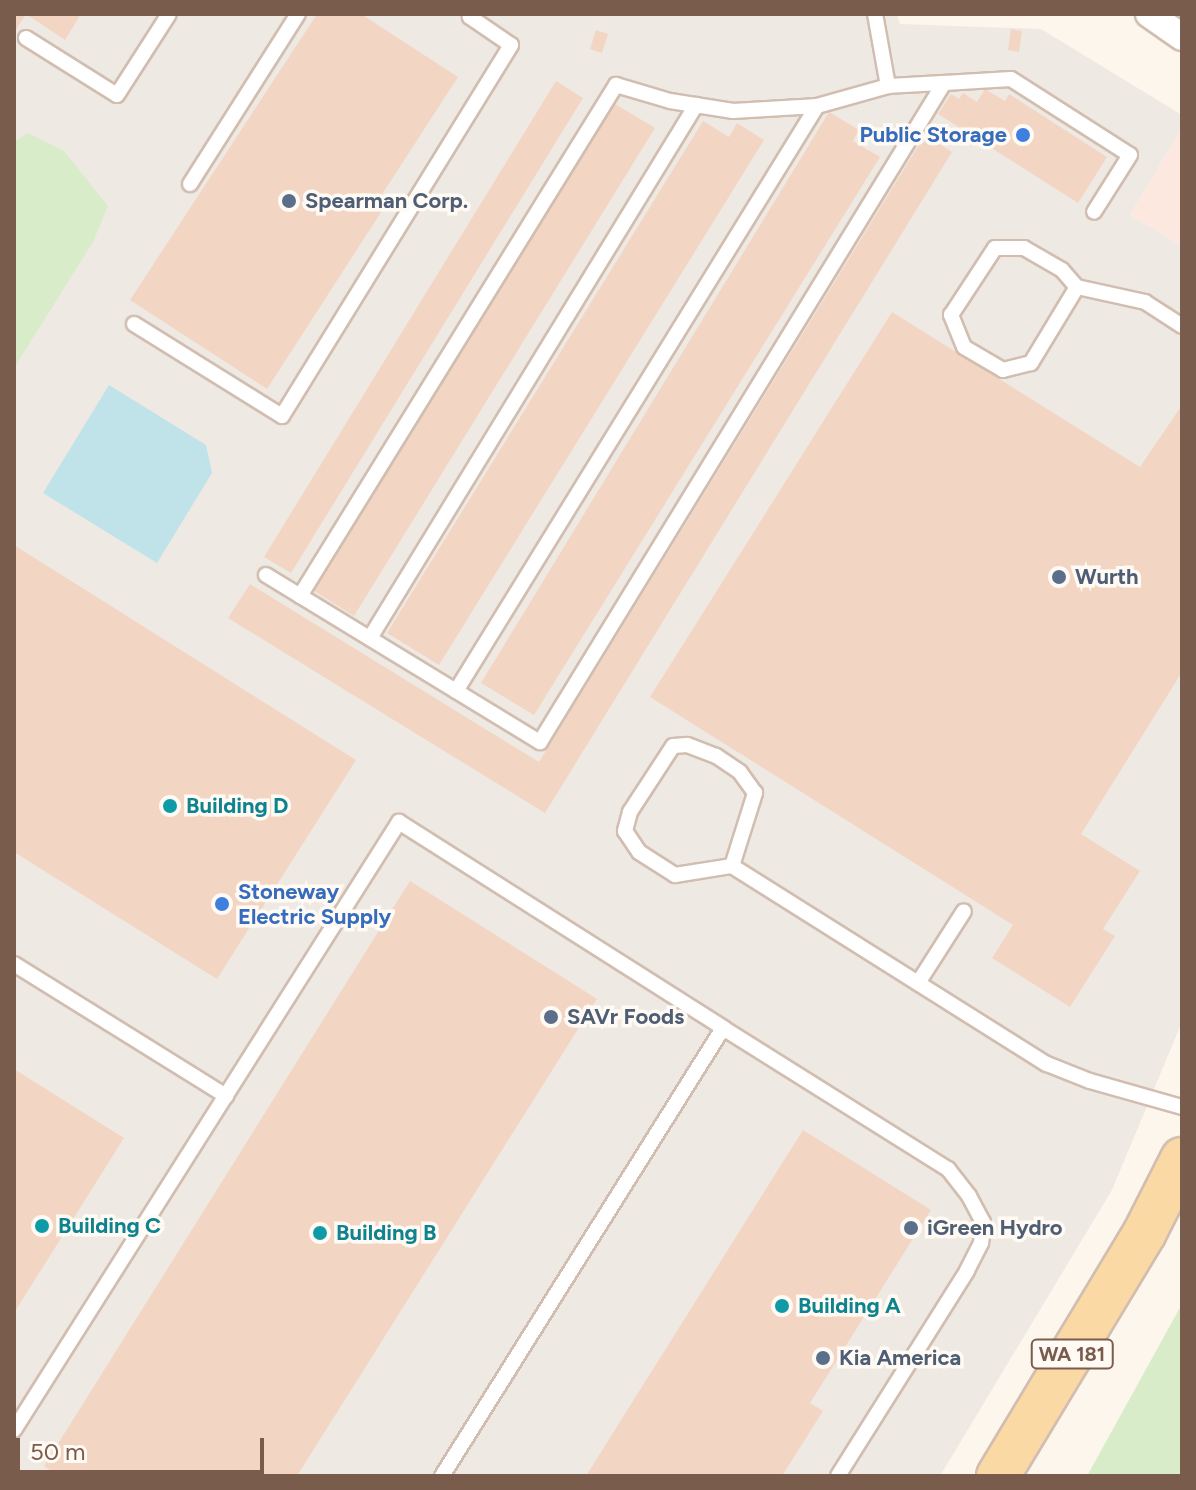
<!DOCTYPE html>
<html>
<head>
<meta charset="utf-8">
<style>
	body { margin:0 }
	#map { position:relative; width:1196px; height:1490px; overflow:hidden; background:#fdf6ec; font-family:Figtree,sans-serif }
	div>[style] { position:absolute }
	.commercial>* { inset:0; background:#fde8e0 }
	.industrial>* { inset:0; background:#efe9e4 }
	.green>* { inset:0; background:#d8ecc9 }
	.water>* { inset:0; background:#bfe3e8 }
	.building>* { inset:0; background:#f3d5c3 }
	.roads { filter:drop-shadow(2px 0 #d1beb0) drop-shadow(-2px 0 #d1beb0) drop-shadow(0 2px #d1beb0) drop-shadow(0 -2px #d1beb0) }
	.service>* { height:14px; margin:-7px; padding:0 7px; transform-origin:7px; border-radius:7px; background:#fff }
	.minor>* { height:26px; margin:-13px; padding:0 13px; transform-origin:13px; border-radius:13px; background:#fff }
	.primary>* { height:42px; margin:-21px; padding:0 21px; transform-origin:21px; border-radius:21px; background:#fbd9a5 }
	.dots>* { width:22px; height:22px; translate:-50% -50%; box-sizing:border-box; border:4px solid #fffaf3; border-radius:50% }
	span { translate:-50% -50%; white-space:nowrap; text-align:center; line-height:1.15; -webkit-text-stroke:7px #fffaf3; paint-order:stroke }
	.shield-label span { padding:2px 6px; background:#fffaf3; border:2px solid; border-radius:6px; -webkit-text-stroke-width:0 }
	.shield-label { font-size:20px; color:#7a5c4d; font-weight:700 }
	.shop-label { font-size:22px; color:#366cbe; font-weight:700 }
	.right { translate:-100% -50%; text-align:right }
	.left { translate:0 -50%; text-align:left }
	.service-label { font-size:22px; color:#4e5e75; font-weight:700 }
	.culture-label { font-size:22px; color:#0d838f; font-weight:700 }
	.frame { position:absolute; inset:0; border:16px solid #7a5c4d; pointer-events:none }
	.scale { position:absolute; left:16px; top:1438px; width:248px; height:36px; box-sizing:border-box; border:4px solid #7a5c4d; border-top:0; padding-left:10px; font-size:24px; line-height:28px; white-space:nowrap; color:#7a5c4d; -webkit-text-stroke:6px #fffaf3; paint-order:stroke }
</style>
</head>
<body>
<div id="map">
	<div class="commercial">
		<div style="clip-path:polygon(1182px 128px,1182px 246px,1130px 215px)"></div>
	</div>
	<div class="industrial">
		<div style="clip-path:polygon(14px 14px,897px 14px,900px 24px,1041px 29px,1182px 115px,1182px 128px,1130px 215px,1182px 246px,1182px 1022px,1112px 1190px,940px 1476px,14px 1476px)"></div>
	</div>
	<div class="green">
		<div style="clip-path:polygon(28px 133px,64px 151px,108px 206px,93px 242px,14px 368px,14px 142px)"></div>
		<div style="clip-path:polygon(1182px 1304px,1182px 1476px,1087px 1476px)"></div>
	</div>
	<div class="water">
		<div style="clip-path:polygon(109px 385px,206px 445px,212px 473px,157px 563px,43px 493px)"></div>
	</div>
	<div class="building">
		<div style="clip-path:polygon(14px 14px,81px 14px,65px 40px,26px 14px,14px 33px)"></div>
		<div style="clip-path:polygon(317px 14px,361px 14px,458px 77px,379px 199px,387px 203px,267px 389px,130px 300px)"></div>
		<div style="clip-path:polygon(1011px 29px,1022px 31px,1019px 52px,1008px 50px)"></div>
		<div style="clip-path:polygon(596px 30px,608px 34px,602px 53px,590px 49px)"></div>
		<div style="clip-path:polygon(556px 81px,583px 98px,291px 573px,264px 557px)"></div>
		<div style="clip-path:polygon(985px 89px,1005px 101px,1009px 94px,1107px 157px,1078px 203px,938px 114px,951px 94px,959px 99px,963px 93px,977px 102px)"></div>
		<div style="clip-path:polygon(615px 104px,655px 128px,354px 616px,314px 591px)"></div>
		<div style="clip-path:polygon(829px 112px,859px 130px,853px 141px,880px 157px,534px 715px,481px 683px)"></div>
		<div style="clip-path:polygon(703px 121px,729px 137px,737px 123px,764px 140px,439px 665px,387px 633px)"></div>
		<div style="clip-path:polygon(925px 135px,952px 152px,545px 813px,228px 618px,250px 584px,539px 762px)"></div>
		<div style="clip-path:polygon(892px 312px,1140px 467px,1182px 405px,1182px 672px,1081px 834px,1140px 871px,1103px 929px,1115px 936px,1070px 1007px,992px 958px,1013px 925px,650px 697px)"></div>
		<div style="clip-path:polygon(14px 545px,356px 760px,217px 979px,14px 852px)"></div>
		<div style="clip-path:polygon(410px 881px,597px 999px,297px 1476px,59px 1476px,44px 1466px)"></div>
		<div style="clip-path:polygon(14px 1069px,124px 1138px,14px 1313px)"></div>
		<div style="clip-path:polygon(803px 1130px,931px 1210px,810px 1403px,823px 1411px,782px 1476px,586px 1476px)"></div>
	</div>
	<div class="roads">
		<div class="service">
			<div style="left:26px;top:38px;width:107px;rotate:32.1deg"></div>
			<div style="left:117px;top:95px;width:96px;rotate:-57.3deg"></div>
			<div style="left:888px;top:86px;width:56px;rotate:-3.1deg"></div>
			<div style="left:190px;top:184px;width:201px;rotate:-57.6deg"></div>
			<div style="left:1077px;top:287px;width:89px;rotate:121.2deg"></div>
			<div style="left:1031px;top:363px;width:29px;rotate:166deg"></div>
			<div style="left:1003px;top:370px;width:45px;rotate:-149.5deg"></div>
			<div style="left:964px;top:347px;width:35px;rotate:-112deg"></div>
			<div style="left:951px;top:315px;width:80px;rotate:-56.7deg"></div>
			<div style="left:995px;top:248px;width:29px"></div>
			<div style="left:1024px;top:248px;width:44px;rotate:30.1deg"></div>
			<div style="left:1062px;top:270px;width:23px;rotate:49deg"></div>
			<div style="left:1077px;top:287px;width:70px;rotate:12.4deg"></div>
			<div style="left:1145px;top:302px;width:44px;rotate:33deg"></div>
			<div style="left:134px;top:324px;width:174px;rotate:31.9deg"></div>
			<div style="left:282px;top:416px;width:436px;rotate:-58.3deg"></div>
			<div style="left:511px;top:45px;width:50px;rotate:-145.7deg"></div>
			<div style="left:470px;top:17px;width:4px;rotate:-56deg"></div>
			<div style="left:266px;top:575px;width:321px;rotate:31.4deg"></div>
			<div style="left:540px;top:742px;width:773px;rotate:-58.49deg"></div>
			<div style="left:944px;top:83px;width:67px;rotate:-3.4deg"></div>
			<div style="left:1011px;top:79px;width:141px;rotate:32.6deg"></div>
			<div style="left:1130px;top:155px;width:67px;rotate:122.3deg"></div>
			<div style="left:300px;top:596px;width:601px;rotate:-58.27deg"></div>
			<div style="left:616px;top:85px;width:56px;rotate:16.5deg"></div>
			<div style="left:670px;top:101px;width:64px;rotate:9deg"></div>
			<div style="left:733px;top:111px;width:84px;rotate:-3.4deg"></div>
			<div style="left:817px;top:106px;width:74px;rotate:-15.7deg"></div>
			<div style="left:888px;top:86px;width:73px;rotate:-100.2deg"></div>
			<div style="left:370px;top:638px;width:625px;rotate:-58.55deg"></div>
			<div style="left:456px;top:691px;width:687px;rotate:-58.32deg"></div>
			<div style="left:732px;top:866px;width:77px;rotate:-72.5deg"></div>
			<div style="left:755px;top:793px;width:26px;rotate:-126deg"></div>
			<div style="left:740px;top:772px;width:29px;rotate:-146deg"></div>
			<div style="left:716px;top:756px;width:31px;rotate:-159deg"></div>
			<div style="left:687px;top:745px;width:14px;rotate:176deg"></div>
			<div style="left:673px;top:746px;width:79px;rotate:123.1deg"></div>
			<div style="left:630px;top:812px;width:20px;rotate:105deg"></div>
			<div style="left:625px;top:831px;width:25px;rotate:56deg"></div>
			<div style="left:639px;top:852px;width:43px;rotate:32.6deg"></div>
			<div style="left:675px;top:875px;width:58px;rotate:-9deg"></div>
			<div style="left:732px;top:866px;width:372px;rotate:32.2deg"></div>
			<div style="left:1047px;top:1064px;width:46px;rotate:21.6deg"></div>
			<div style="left:1090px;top:1081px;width:96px;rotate:15.8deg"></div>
			<div style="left:14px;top:964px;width:250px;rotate:31.9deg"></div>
			<div style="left:918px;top:983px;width:85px;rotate:-57.4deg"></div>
			<div style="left:14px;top:1430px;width:720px;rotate:-57.66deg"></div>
			<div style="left:399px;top:822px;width:384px;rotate:32.4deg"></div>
			<div style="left:442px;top:1476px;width:529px;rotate:-57.9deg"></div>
			<div style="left:723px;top:1028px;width:266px;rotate:32.1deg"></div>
			<div style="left:948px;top:1169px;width:34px;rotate:52deg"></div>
			<div style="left:969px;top:1196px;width:30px;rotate:62deg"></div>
			<div style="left:983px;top:1222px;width:21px;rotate:95deg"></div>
			<div style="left:981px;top:1243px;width:31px;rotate:117deg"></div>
			<div style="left:967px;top:1271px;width:242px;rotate:122.2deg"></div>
		</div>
		<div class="minor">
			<div style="left:1149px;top:14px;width:40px;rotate:34.9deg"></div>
		</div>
		<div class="primary">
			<div style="left:998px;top:1476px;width:285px;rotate:-58.9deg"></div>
			<div style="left:1145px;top:1232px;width:82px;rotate:-63.1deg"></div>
		</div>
	</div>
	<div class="dots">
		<div style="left:1023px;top:135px;background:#3f7fe0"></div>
		<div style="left:289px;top:201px;background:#5c6f8a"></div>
		<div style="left:1059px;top:577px;background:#5c6f8a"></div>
		<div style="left:170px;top:806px;background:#0f9aa8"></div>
		<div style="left:222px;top:904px;background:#3f7fe0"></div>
		<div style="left:551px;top:1017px;background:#5c6f8a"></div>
		<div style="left:42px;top:1226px;background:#0f9aa8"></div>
		<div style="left:911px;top:1228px;background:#5c6f8a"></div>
		<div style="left:320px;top:1233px;background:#0f9aa8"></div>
		<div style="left:782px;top:1306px;background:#0f9aa8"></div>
		<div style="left:823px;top:1358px;background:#5c6f8a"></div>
	</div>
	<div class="shield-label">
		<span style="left:1072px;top:1354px">WA 181</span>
	</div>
	<div class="shop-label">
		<span class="right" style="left:1007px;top:135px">Public Storage</span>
		<span class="left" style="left:238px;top:904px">Stoneway<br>Electric Supply</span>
	</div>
	<div class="service-label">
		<span class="left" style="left:305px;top:201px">Spearman Corp.</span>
		<span class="left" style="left:1075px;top:577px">Wurth</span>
		<span class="left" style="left:567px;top:1017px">SAVr Foods</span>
		<span class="left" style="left:927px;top:1228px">iGreen Hydro</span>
		<span class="left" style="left:839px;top:1358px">Kia America</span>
	</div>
	<div class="culture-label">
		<span class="left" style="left:186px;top:806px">Building D</span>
		<span class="left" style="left:58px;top:1226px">Building C</span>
		<span class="left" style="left:336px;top:1233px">Building B</span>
		<span class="left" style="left:798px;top:1306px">Building A</span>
	</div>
	<div class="frame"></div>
	<div class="scale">50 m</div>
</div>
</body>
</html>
